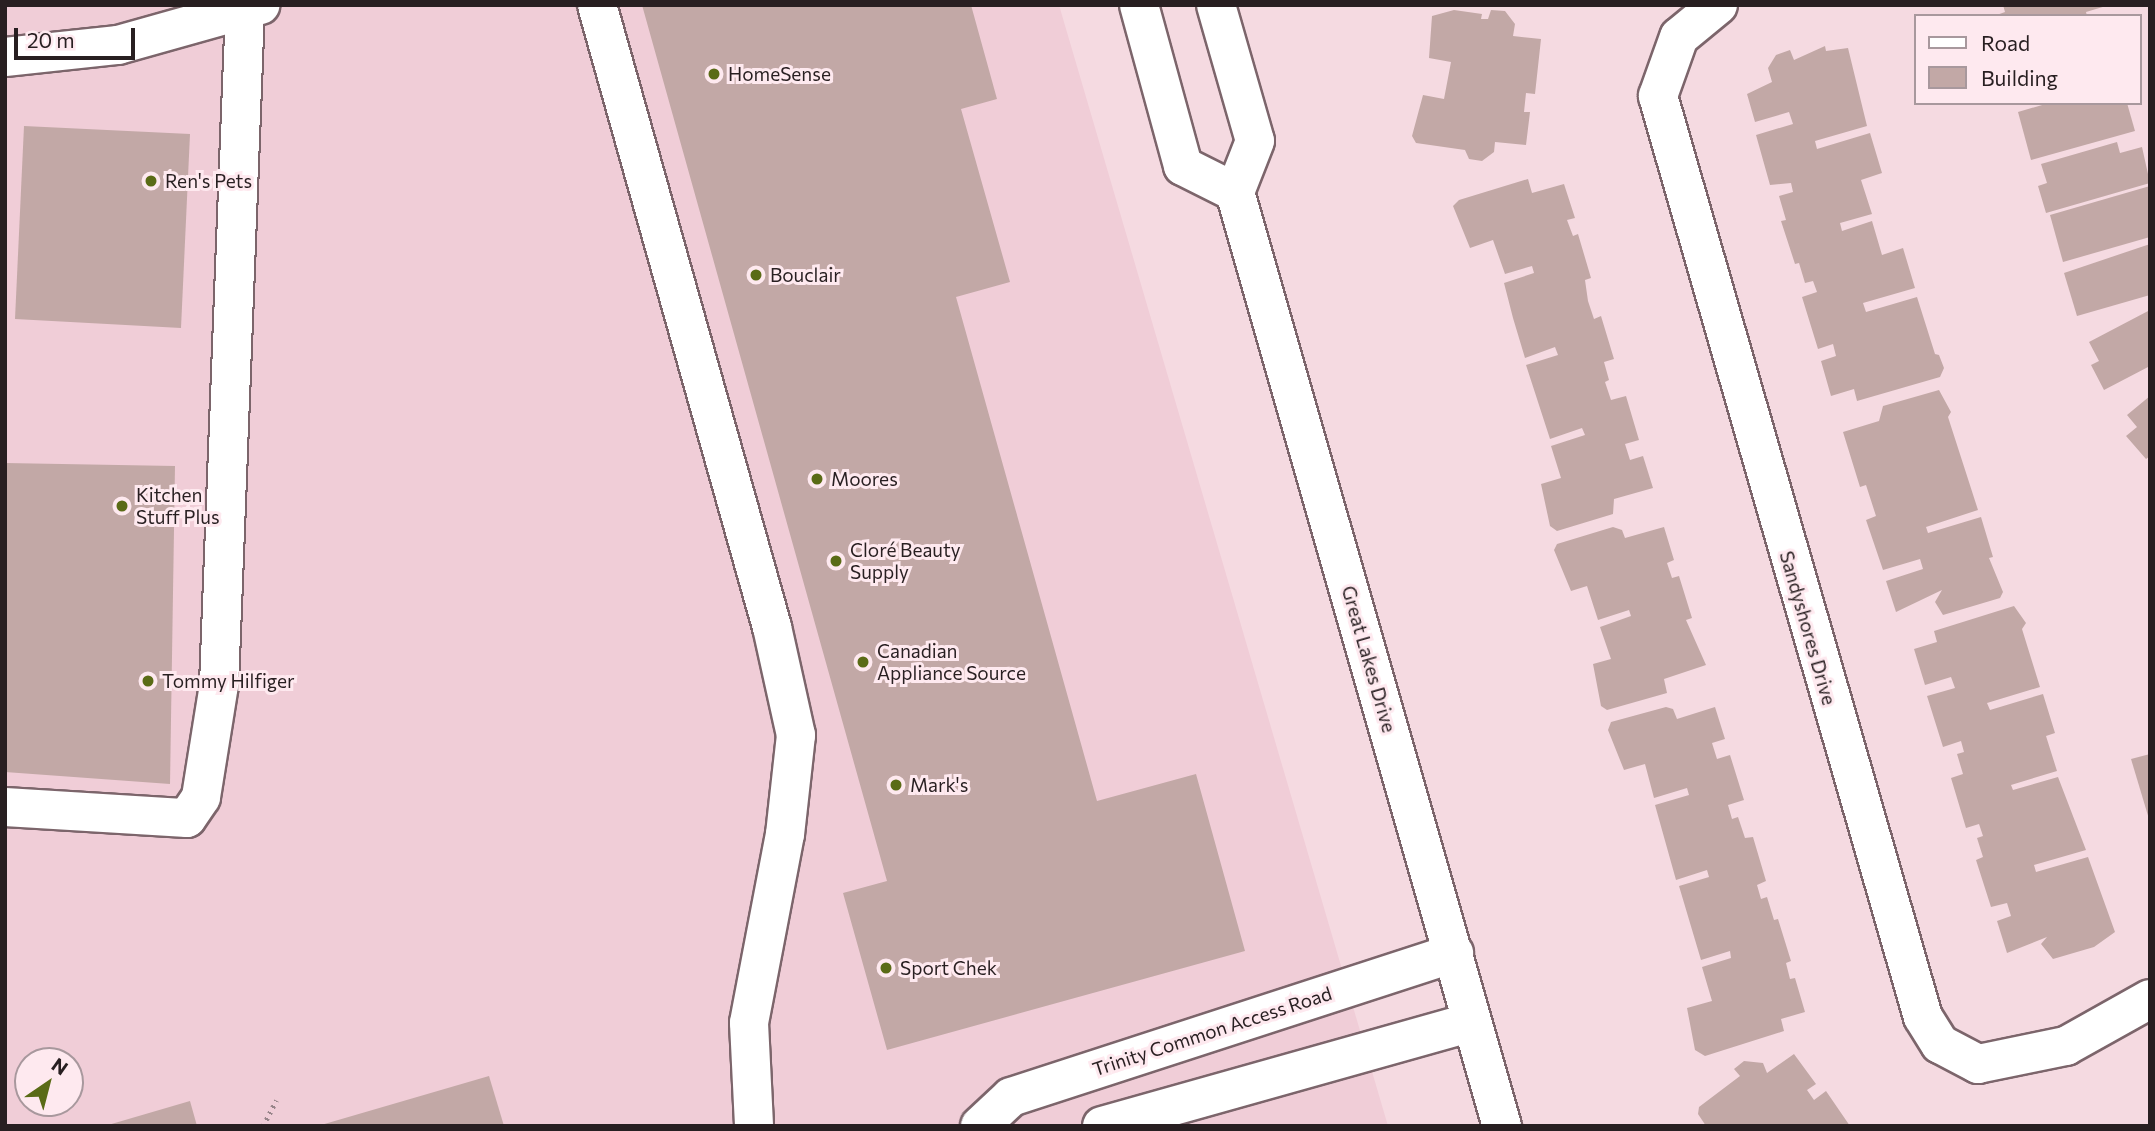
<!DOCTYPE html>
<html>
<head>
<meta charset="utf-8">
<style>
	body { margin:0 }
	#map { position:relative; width:2155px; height:1131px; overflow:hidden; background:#f5dae1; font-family:Commissioner,sans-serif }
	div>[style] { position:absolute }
	.built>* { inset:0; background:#f0cdd7 }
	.building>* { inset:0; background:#c2a8a6 }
	.path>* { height:4.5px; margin-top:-2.25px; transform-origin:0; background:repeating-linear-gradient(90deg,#978489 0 2px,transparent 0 7px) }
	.roads { filter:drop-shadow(2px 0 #7c656b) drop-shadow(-2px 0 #7c656b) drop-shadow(0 2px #7c656b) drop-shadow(0 -2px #7c656b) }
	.minor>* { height:38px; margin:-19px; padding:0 19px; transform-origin:19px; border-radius:19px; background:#fff }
	.dots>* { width:19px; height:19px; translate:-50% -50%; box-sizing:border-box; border:4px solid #fee9ef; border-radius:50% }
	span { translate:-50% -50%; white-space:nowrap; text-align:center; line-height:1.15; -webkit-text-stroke:6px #fee9ef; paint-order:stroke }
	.poi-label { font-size:19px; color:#281f21 }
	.left { translate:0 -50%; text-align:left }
	.street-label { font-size:19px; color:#281f21 }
	.frame { position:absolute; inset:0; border:7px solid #281f21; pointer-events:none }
	.legend { position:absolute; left:1914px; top:14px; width:228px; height:91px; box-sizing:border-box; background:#fee9ef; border:2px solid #a8989d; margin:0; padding:9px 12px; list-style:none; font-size:21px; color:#281f21 }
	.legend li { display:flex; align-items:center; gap:14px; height:35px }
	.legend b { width:35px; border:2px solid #a8989d }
	.north { position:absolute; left:14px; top:1047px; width:70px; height:70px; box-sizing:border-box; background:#fee9ef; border:2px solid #a8989d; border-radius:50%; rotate:35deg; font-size:19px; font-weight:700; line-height:28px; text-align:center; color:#281f21 }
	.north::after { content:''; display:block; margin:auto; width:24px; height:32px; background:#5a6b16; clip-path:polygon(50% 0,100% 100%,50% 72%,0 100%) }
	.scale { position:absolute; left:14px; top:28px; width:121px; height:32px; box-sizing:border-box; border:4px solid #281f21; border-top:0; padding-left:9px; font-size:21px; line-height:24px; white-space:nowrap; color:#281f21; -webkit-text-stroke:5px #fee9ef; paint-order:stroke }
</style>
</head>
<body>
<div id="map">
	<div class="built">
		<div style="clip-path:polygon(evenodd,5px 5px,1059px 5px,1388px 1126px,5px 1126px,5px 5px,28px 1061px,70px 1061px,70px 1103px,28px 1103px,28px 1061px)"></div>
	</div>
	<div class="building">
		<div style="clip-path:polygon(642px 5px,971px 5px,997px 99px,961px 109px,1010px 282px,956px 297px,1097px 801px,1196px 774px,1245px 951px,887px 1050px,843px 893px,887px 881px)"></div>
		<div style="clip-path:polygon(2003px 5px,2106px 5px,2106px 6px,2086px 12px,2087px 16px,1994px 16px,2005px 12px)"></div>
		<div style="clip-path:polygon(1454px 10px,1482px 14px,1481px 19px,1488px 19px,1491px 10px,1505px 11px,1515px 24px,1513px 36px,1541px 39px,1535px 94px,1526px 93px,1524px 112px,1530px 112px,1526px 145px,1495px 142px,1494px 152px,1482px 161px,1469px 159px,1465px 150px,1416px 143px,1412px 136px,1423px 95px,1444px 99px,1451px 62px,1429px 58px,1432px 16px)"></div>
		<div style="clip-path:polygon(1825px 46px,1826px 51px,1848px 48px,1867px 126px,1815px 141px,1817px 149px,1870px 133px,1882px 173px,1861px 180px,1872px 214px,1840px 223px,1842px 231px,1872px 221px,1882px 255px,1903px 248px,1915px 288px,1863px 303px,1866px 312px,1917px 297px,1935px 354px,1939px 355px,1944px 368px,1940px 377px,1857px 401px,1854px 389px,1831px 396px,1821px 361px,1836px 356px,1833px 344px,1818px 349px,1802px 297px,1817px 292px,1813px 281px,1805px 283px,1799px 263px,1795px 264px,1781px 221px,1786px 220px,1779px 196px,1793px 192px,1791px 183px,1770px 185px,1756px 135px,1793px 124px,1789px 112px,1755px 122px,1747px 94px,1772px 82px,1768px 68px,1776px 55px,1790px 50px,1794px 60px)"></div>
		<div style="clip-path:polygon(2049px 103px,2127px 103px,2135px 131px,2031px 160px,2018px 112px)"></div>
		<div style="clip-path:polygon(24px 126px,190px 134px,181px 328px,15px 319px)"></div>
		<div style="clip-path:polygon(2117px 142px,2120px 153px,2142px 147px,2150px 183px,2046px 213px,2038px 186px,2047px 183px,2041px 164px)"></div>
		<div style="clip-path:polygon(1528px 179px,1532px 193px,1564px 184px,1575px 218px,1567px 220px,1573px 236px,1578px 234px,1591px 278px,1585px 280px,1588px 301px,1594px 319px,1601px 316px,1614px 359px,1604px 362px,1609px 380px,1605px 382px,1611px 400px,1626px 396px,1639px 440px,1625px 444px,1630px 460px,1643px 456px,1653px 488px,1614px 499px,1613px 514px,1557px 531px,1550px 526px,1541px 484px,1561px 478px,1551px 446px,1585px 435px,1582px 428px,1550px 439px,1526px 365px,1558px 355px,1555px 347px,1525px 358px,1513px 318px,1504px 283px,1534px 273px,1532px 266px,1505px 274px,1493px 240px,1470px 248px,1453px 206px,1459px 200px)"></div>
		<div style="clip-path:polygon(2150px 186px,2150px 237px,2063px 262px,2050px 215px)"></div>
		<div style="clip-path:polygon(2150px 244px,2150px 295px,2077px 316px,2064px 273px)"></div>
		<div style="clip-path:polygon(2150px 310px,2150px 366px,2104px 390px,2091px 365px,2099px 361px,2089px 342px)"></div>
		<div style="clip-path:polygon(1939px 390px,1951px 412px,1948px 417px,1978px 510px,1926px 527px,1928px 533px,1981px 517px,1993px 557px,1989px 558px,2003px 592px,2000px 598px,1943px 615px,1935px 602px,1942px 590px,1896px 612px,1886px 581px,1923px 569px,1920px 559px,1883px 570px,1866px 520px,1876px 516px,1866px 485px,1860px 487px,1843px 432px,1879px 421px,1883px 406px)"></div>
		<div style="clip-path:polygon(2150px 396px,2150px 456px,2146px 459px,2126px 436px,2137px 427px,2127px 415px)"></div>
		<div style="clip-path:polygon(5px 463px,175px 466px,170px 784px,5px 772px)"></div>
		<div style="clip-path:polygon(1613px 527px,1622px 530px,1625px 538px,1664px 527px,1674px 560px,1667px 563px,1672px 578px,1679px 576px,1692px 618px,1686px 620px,1706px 665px,1664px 679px,1667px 693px,1607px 710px,1601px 706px,1593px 664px,1611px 659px,1600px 627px,1631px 616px,1629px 610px,1598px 620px,1587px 586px,1571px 591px,1554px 550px,1557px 544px)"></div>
		<div style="clip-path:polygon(2014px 606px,2026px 623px,2022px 629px,2040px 687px,1987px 703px,1990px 710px,2043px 694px,2055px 733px,2046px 736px,2057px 771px,2011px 785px,2013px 790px,2058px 777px,2086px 850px,2034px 865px,2036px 872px,2088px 857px,2115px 932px,2094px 947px,2053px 959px,2041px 944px,2047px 937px,2007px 953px,1997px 921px,2011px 916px,2007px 903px,1991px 907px,1976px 860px,1983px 857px,1977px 838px,1983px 836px,1979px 824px,1966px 828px,1951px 778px,1963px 774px,1957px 754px,1964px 752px,1961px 741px,1943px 747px,1927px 696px,1955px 688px,1951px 677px,1925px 685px,1914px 649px,1937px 642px,1934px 631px)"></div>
		<div style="clip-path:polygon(1666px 707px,1673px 709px,1677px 719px,1715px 707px,1725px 739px,1712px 743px,1717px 759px,1730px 755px,1744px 800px,1728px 805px,1732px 819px,1738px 817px,1745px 838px,1753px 837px,1766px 881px,1757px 885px,1761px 899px,1767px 897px,1774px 920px,1778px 919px,1791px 961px,1786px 963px,1790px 979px,1795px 978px,1805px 1012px,1781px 1019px,1784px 1031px,1705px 1056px,1695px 1050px,1687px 1008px,1712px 1001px,1702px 967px,1731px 958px,1730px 951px,1701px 960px,1679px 886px,1709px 877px,1707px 870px,1676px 880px,1655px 805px,1689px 795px,1687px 788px,1654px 798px,1645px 764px,1624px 770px,1608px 730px,1611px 722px)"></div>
		<div style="clip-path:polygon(2150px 754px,2150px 819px,2149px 819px,2131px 759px)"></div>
		<div style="clip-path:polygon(1794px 1054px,1816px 1084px,1807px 1090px,1814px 1100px,1826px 1091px,1850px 1126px,1706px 1126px,1698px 1114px,1699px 1107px,1740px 1076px,1734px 1069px,1744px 1061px,1763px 1063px,1767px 1073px)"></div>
		<div style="clip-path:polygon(489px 1076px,504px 1126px,321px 1126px,321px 1125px)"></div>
		<div style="clip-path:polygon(190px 1101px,197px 1126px,108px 1126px,108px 1125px)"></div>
	</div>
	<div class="path">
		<div style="left:263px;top:1126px;width:29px;rotate:-63deg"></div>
	</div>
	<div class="roads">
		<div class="minor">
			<div style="left:597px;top:5px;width:646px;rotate:74.29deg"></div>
			<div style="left:772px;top:627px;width:111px;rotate:77.5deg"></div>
			<div style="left:796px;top:735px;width:100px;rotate:96.3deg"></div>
			<div style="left:785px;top:834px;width:192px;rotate:100.8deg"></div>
			<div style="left:749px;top:1023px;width:103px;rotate:87.2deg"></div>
			<div style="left:1139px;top:5px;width:167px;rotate:74.7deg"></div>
			<div style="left:1183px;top:166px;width:58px;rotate:26.6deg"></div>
			<div style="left:1216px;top:5px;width:141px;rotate:74deg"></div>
			<div style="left:1255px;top:141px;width:55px;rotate:111.4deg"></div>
			<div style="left:1235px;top:192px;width:971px;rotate:74.05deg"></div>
			<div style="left:1718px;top:5px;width:50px;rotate:140.6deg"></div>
			<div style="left:1679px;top:37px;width:63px;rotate:109.6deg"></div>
			<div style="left:1658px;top:96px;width:958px;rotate:73.95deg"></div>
			<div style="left:1923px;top:1017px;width:32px;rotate:58deg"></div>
			<div style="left:1940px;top:1044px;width:43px;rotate:27.8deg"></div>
			<div style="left:1978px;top:1064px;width:90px;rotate:-11.6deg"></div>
			<div style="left:2066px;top:1046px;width:96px;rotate:-29.2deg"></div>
			<div style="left:5px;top:57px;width:114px;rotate:-6.1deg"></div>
			<div style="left:118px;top:45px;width:148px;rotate:-15.7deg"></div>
			<div style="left:5px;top:807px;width:182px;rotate:3.5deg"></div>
			<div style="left:187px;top:818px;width:25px;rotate:-56deg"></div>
			<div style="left:201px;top:797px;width:113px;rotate:-80.9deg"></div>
			<div style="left:219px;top:685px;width:676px;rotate:-87.8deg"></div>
			<div style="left:980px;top:1126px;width:42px;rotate:-43.1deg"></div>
			<div style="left:1011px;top:1097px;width:466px;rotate:-18deg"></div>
			<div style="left:1102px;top:1126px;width:384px;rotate:-15.7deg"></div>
		</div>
	</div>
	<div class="dots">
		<div style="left:714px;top:74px;background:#5a6b16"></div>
		<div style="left:151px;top:181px;background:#5a6b16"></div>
		<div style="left:756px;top:275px;background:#5a6b16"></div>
		<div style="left:817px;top:479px;background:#5a6b16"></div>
		<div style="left:122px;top:506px;background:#5a6b16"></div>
		<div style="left:836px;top:561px;background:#5a6b16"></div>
		<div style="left:863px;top:662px;background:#5a6b16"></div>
		<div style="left:148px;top:681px;background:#5a6b16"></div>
		<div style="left:896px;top:785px;background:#5a6b16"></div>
		<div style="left:886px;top:968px;background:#5a6b16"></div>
	</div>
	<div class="poi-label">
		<span class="left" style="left:728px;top:74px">HomeSense</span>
		<span class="left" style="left:165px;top:181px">Ren's Pets</span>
		<span class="left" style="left:770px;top:275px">Bouclair</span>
		<span class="left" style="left:831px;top:479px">Moores</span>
		<span class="left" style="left:136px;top:506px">Kitchen<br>Stuff Plus</span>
		<span class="left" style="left:850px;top:561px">Cloré Beauty<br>Supply</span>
		<span class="left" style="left:877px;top:662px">Canadian<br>Appliance Source</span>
		<span class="left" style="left:162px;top:681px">Tommy Hilfiger</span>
		<span class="left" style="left:910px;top:785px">Mark's</span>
		<span class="left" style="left:900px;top:968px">Sport Chek</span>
	</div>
	<div class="street-label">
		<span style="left:1808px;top:628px;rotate:74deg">Sandyshores Drive</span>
		<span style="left:1369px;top:659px;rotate:74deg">Great Lakes Drive</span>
		<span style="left:1212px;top:1031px;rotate:-18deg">Trinity Common Access Road</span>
	</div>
	<div class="frame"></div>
	<ul class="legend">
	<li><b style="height:9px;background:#fff"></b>Road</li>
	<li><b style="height:19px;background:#c2a8a6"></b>Building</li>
	</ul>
	<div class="north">N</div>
	<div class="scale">20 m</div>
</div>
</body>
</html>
